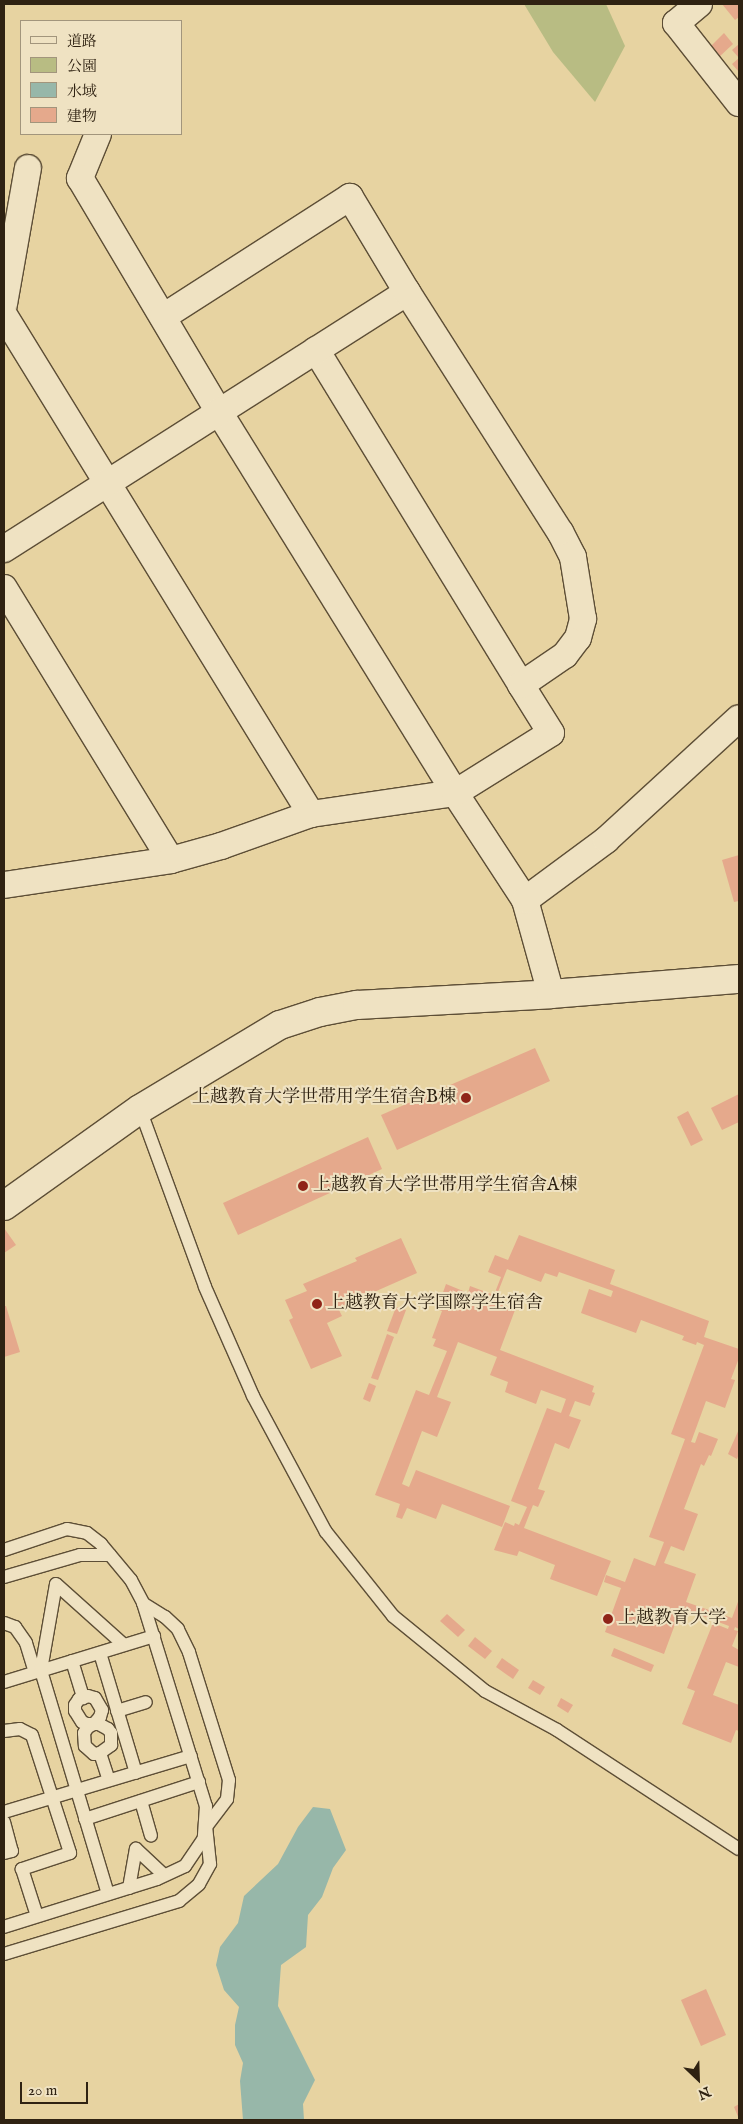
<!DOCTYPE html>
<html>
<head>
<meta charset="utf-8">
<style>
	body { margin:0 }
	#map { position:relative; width:743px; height:2124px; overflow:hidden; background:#e7d3a1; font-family:"IM FELL English","Noto Serif JP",serif }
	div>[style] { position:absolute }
	.green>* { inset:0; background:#b8bc83 }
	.water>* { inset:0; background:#97b7a9 }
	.building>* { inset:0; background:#e5a98c }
	.roads { filter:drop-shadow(1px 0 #5d4e36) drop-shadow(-1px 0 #5d4e36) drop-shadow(0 1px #5d4e36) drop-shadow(0 -1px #5d4e36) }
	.lane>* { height:12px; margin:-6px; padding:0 6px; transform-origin:6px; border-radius:6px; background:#efe2c2 }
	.street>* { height:26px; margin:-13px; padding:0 13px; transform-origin:13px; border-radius:13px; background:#efe2c2 }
	.secondary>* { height:28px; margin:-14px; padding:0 14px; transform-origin:14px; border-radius:14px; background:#efe2c2 }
	.dots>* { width:14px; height:14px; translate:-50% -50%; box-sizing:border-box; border:2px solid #efe2c2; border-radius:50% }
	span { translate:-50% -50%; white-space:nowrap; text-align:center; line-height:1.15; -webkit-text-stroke:4px #efe2c2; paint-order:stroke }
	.poi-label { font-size:18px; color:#2f2212 }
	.right { translate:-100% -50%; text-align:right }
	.left { translate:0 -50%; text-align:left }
	.frame { position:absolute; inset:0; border:5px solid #2f2212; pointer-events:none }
	.legend { position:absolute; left:20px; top:20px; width:162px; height:115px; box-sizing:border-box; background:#efe2c2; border:1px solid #a2957c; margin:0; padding:6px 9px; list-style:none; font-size:15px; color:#2f2212 }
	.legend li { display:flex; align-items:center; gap:10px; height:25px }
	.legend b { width:25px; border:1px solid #a2957c }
	.north { position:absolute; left:673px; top:2054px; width:50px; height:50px; -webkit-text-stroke:4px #efe2c2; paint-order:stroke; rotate:156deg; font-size:14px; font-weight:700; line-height:20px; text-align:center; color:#2f2212 }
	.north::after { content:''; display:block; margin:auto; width:18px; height:22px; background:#2f2212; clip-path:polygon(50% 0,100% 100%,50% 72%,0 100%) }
	.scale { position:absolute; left:20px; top:2082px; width:68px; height:22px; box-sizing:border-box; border:2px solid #2f2212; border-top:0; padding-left:6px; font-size:15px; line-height:18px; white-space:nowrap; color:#2f2212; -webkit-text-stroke:4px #efe2c2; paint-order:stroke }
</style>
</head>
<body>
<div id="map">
	<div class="green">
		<div style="clip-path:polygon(524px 4px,606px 4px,625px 46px,595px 102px,553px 52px)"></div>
	</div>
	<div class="water">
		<div style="clip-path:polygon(313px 1807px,330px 1809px,346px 1850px,333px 1868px,322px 1897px,308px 1915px,306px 1947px,281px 1965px,278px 2006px,315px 2080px,303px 2104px,304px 2120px,243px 2120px,240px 2081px,243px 2063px,235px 2045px,235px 2025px,239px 2007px,224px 1990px,216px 1965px,220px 1947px,238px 1923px,244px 1896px,278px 1864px,298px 1827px)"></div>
	</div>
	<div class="building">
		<div style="clip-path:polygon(722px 4px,739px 4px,739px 17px,735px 20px)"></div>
		<div style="clip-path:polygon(724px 33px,733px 44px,718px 58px,709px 48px)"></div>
		<div style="clip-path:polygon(739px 44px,739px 72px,732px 64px,739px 58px,732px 50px)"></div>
		<div style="clip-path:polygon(739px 855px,739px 901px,734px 902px,722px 860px)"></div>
		<div style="clip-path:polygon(535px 1048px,550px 1081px,397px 1150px,381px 1115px)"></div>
		<div style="clip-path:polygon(739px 1094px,739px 1122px,722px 1130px,711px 1108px)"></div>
		<div style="clip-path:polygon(688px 1111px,703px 1140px,691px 1146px,677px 1117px)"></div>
		<div style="clip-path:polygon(368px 1137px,382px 1169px,238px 1235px,223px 1203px)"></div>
		<div style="clip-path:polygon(4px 1228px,16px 1245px,4px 1253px)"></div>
		<div style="clip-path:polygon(519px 1235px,615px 1270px,610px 1284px,709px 1321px,704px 1337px,739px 1349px,739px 1358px,731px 1379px,735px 1380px,725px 1408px,706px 1401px,691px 1442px,695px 1443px,699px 1432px,718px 1439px,711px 1456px,709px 1455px,704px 1466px,701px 1464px,684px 1509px,698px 1514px,684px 1551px,671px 1546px,664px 1563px,696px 1574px,686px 1602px,732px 1618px,739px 1599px,739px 1629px,735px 1627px,734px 1630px,738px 1631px,732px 1646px,739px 1650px,739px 1667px,726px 1662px,713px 1695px,739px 1705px,739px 1731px,736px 1730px,731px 1743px,682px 1724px,695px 1691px,687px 1688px,713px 1623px,728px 1629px,729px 1626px,681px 1608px,664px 1654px,605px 1632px,621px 1588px,604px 1582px,606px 1575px,625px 1582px,634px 1558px,655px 1566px,664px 1542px,649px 1537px,685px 1439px,671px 1434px,704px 1345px,697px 1342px,696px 1345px,682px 1340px,684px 1336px,641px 1320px,636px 1333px,581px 1313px,589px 1289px,611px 1297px,613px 1291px,559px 1272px,557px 1277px,545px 1273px,541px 1282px,507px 1269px,494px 1302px,515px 1310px,500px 1350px,594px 1386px,592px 1392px,595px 1393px,590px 1406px,575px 1401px,569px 1416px,581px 1420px,569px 1449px,555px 1443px,538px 1489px,545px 1491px,538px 1507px,533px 1505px,524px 1528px,611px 1561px,597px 1596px,550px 1579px,555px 1565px,519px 1551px,517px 1556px,494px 1550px,505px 1522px,514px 1526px,515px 1523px,519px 1525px,527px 1507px,511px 1501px,547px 1408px,561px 1413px,566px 1399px,541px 1390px,536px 1404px,505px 1392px,508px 1382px,490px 1375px,497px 1357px,458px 1342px,437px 1397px,451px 1402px,437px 1437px,422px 1431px,402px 1484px,409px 1487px,416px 1470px,510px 1506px,502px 1527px,442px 1504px,436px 1519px,407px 1508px,402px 1519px,396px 1517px,400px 1504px,375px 1495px,416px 1390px,429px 1395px,447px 1351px,433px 1346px,436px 1339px,432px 1338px,442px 1311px,437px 1309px,446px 1284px,468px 1293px,470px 1286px,494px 1295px,501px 1277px,488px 1272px,495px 1255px,508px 1260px)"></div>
		<div style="clip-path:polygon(401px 1238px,417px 1273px,338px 1308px,342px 1316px,327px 1323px,342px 1356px,311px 1369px,289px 1320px,293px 1318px,285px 1300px,307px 1291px,303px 1284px,357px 1261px,355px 1258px)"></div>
		<div style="clip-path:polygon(4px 1306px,6px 1306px,20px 1352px,4px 1357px)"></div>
		<div style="clip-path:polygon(396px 1307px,406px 1310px,397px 1334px,387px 1331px)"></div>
		<div style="clip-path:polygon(387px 1334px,394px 1337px,378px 1380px,371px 1378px)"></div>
		<div style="clip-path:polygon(369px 1383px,376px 1386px,370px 1402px,363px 1399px)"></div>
		<div style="clip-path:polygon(739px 1429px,739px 1454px,737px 1459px,728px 1454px)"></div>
		<div style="clip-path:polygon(447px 1614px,465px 1630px,458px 1637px,440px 1621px)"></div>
		<div style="clip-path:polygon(475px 1637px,492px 1651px,485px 1659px,468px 1646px)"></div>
		<div style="clip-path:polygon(614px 1648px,654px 1665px,651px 1672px,611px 1656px)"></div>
		<div style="clip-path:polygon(502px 1658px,519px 1670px,513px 1679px,496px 1667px)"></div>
		<div style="clip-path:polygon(533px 1680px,545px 1687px,540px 1695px,528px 1688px)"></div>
		<div style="clip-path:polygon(561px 1698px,573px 1705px,568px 1713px,557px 1706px)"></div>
		<div style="clip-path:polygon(706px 1989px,726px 2035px,701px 2046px,681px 2000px)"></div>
		<div style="clip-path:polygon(739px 2104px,739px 2119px,734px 2107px)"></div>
	</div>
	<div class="roads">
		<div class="lane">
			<div style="left:140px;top:1109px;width:189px;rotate:69.9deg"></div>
			<div style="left:205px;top:1287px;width:119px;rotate:66.2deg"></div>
			<div style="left:253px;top:1396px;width:154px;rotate:61.8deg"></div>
			<div style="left:326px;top:1532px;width:107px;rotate:51.4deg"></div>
			<div style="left:393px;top:1616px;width:119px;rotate:39.2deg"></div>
			<div style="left:485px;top:1691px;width:82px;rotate:28.4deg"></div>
			<div style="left:557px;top:1730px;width:217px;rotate:33.2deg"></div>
			<div style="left:4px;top:1550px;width:66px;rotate:-18.4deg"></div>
			<div style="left:67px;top:1529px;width:20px;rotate:11deg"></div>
			<div style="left:87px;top:1533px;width:18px;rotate:38deg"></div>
			<div style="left:101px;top:1544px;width:47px;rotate:50.2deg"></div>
			<div style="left:131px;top:1580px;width:26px;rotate:62deg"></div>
			<div style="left:143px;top:1603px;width:213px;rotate:72.8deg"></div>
			<div style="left:206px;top:1806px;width:32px;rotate:94deg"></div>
			<div style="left:204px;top:1838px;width:34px;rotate:124deg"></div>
			<div style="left:185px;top:1866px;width:31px;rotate:155deg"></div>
			<div style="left:157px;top:1879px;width:160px;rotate:162.6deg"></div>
			<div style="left:4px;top:1577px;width:79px;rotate:-16.1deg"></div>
			<div style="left:80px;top:1555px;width:30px"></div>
			<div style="left:4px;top:1623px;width:12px;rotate:20deg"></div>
			<div style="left:15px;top:1627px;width:19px;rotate:55deg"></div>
			<div style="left:26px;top:1643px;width:30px;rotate:73deg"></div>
			<div style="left:100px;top:1653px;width:125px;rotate:73.3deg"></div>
			<div style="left:72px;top:1661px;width:39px;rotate:73deg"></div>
			<div style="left:4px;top:1682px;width:157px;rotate:-17deg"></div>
			<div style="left:117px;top:1711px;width:30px;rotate:-17deg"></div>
			<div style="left:4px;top:1731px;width:16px;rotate:-7deg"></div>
			<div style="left:20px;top:1729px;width:13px;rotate:27deg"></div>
			<div style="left:32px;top:1735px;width:124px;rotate:72.1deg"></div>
			<div style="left:70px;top:1853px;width:51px;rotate:161.6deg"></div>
			<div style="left:22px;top:1869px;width:49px;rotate:72.3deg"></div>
			<div style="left:100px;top:1753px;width:14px;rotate:-36deg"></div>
			<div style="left:111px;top:1745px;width:12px;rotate:-90deg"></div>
			<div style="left:111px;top:1733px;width:5px;rotate:-127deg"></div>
			<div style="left:108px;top:1729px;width:10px;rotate:-151deg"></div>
			<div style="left:99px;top:1724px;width:12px;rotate:180deg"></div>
			<div style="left:87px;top:1724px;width:5px;rotate:-158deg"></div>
			<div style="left:82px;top:1722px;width:13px;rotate:-122deg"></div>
			<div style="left:75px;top:1711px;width:6px;rotate:-90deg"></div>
			<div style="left:75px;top:1705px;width:7px;rotate:-56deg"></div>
			<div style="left:79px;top:1699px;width:9px;rotate:-18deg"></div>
			<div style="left:88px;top:1696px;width:7px;rotate:16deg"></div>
			<div style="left:95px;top:1698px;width:14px;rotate:60deg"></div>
			<div style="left:102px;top:1710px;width:7px;rotate:106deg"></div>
			<div style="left:100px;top:1717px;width:9px;rotate:131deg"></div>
			<div style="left:94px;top:1724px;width:7px;rotate:153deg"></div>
			<div style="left:88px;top:1727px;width:7px;rotate:124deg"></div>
			<div style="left:84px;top:1733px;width:13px;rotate:86deg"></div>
			<div style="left:85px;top:1746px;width:12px;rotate:42deg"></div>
			<div style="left:94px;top:1754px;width:6px;rotate:-9deg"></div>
			<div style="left:100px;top:1753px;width:28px;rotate:72deg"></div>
			<div style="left:141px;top:1801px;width:36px;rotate:74deg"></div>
			<div style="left:4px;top:1812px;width:195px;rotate:-16.7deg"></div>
			<div style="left:85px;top:1819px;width:120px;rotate:-18deg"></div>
			<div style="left:4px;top:1822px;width:30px;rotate:75deg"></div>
			<div style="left:12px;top:1851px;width:8px;rotate:166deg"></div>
			<div style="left:129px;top:1888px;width:40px;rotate:-80deg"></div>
			<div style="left:136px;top:1849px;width:38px;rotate:43deg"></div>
			<div style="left:108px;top:1894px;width:234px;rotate:-106.7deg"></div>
			<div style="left:41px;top:1670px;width:87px;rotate:-80.1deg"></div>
			<div style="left:56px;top:1584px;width:91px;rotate:41.9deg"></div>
			<div style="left:4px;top:1954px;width:183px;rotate:-16.8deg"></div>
			<div style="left:179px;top:1901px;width:26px;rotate:-40deg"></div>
			<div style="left:199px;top:1884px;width:23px;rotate:-61deg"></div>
			<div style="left:210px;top:1864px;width:37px;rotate:-96deg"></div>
			<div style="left:206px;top:1827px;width:35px;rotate:-53deg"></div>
			<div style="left:227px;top:1799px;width:19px;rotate:-84deg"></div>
			<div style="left:229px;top:1780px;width:134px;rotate:-107.4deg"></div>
			<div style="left:189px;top:1652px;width:25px;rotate:-116deg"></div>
			<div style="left:178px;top:1629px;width:18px;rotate:-137deg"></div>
			<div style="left:165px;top:1617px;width:26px;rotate:-148deg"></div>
		</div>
		<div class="street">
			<div style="left:699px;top:4px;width:30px;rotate:140deg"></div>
			<div style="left:676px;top:23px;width:102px;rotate:51.8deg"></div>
			<div style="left:98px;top:134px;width:48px;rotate:112.2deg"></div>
			<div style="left:80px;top:178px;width:272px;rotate:59.3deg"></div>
			<div style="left:219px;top:412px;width:448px;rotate:58.2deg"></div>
			<div style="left:455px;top:793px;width:128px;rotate:56.8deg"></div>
			<div style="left:525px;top:900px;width:98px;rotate:74.5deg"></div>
			<div style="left:4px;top:304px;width:138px;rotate:-80deg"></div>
			<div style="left:4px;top:315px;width:586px;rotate:58.4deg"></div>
			<div style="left:316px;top:350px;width:393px;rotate:58.5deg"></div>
			<div style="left:4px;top:549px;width:478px;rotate:-32.5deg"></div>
			<div style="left:4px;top:588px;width:319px;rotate:58.5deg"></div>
			<div style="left:4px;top:885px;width:169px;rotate:-8.5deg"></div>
			<div style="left:171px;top:860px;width:52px;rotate:-15.6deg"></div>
			<div style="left:221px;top:846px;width:96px;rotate:-19.6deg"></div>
			<div style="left:311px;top:814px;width:146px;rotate:-8.3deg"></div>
			<div style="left:455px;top:793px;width:113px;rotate:-32deg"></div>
			<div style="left:551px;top:733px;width:57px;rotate:-122deg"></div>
			<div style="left:521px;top:685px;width:53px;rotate:-34.3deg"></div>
			<div style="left:565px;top:655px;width:21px;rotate:-53deg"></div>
			<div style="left:578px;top:638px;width:20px;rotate:-75deg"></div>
			<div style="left:583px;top:619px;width:63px;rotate:-99.2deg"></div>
			<div style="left:573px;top:557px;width:28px;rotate:-117deg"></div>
			<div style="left:560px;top:532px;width:285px;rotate:-122.5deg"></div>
			<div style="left:407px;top:292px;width:111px;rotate:-121deg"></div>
			<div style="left:350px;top:197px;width:222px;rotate:147.3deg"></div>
			<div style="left:525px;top:900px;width:101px;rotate:-36.5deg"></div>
			<div style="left:606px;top:840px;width:180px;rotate:-42.5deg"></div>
		</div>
		<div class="secondary">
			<div style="left:4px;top:1206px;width:167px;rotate:-35.5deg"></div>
			<div style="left:140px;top:1109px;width:163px;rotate:-31deg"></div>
			<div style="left:280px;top:1025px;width:42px;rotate:-18deg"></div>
			<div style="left:320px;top:1012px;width:38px;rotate:-11deg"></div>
			<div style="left:357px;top:1005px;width:194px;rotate:-3.2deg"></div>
			<div style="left:551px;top:994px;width:189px;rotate:-4.6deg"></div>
		</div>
	</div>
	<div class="dots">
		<div style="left:466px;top:1098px;background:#8f2418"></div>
		<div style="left:303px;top:1186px;background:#8f2418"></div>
		<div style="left:317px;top:1304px;background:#8f2418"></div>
		<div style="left:608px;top:1619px;background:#8f2418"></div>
	</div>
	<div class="poi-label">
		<span class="right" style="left:456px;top:1098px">上越教育大学世帯用学生宿舎B棟</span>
		<span class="left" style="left:313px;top:1186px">上越教育大学世帯用学生宿舎A棟</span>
		<span class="left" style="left:327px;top:1304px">上越教育大学国際学生宿舎</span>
		<span class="left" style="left:618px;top:1619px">上越教育大学</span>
	</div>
	<div class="frame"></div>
	<ul class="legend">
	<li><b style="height:6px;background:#efe2c2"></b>道路</li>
	<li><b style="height:14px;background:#b8bc83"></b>公園</li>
	<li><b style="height:14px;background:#97b7a9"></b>水域</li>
	<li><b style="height:14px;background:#e5a98c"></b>建物</li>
	</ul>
	<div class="north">N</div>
	<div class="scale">20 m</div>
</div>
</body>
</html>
